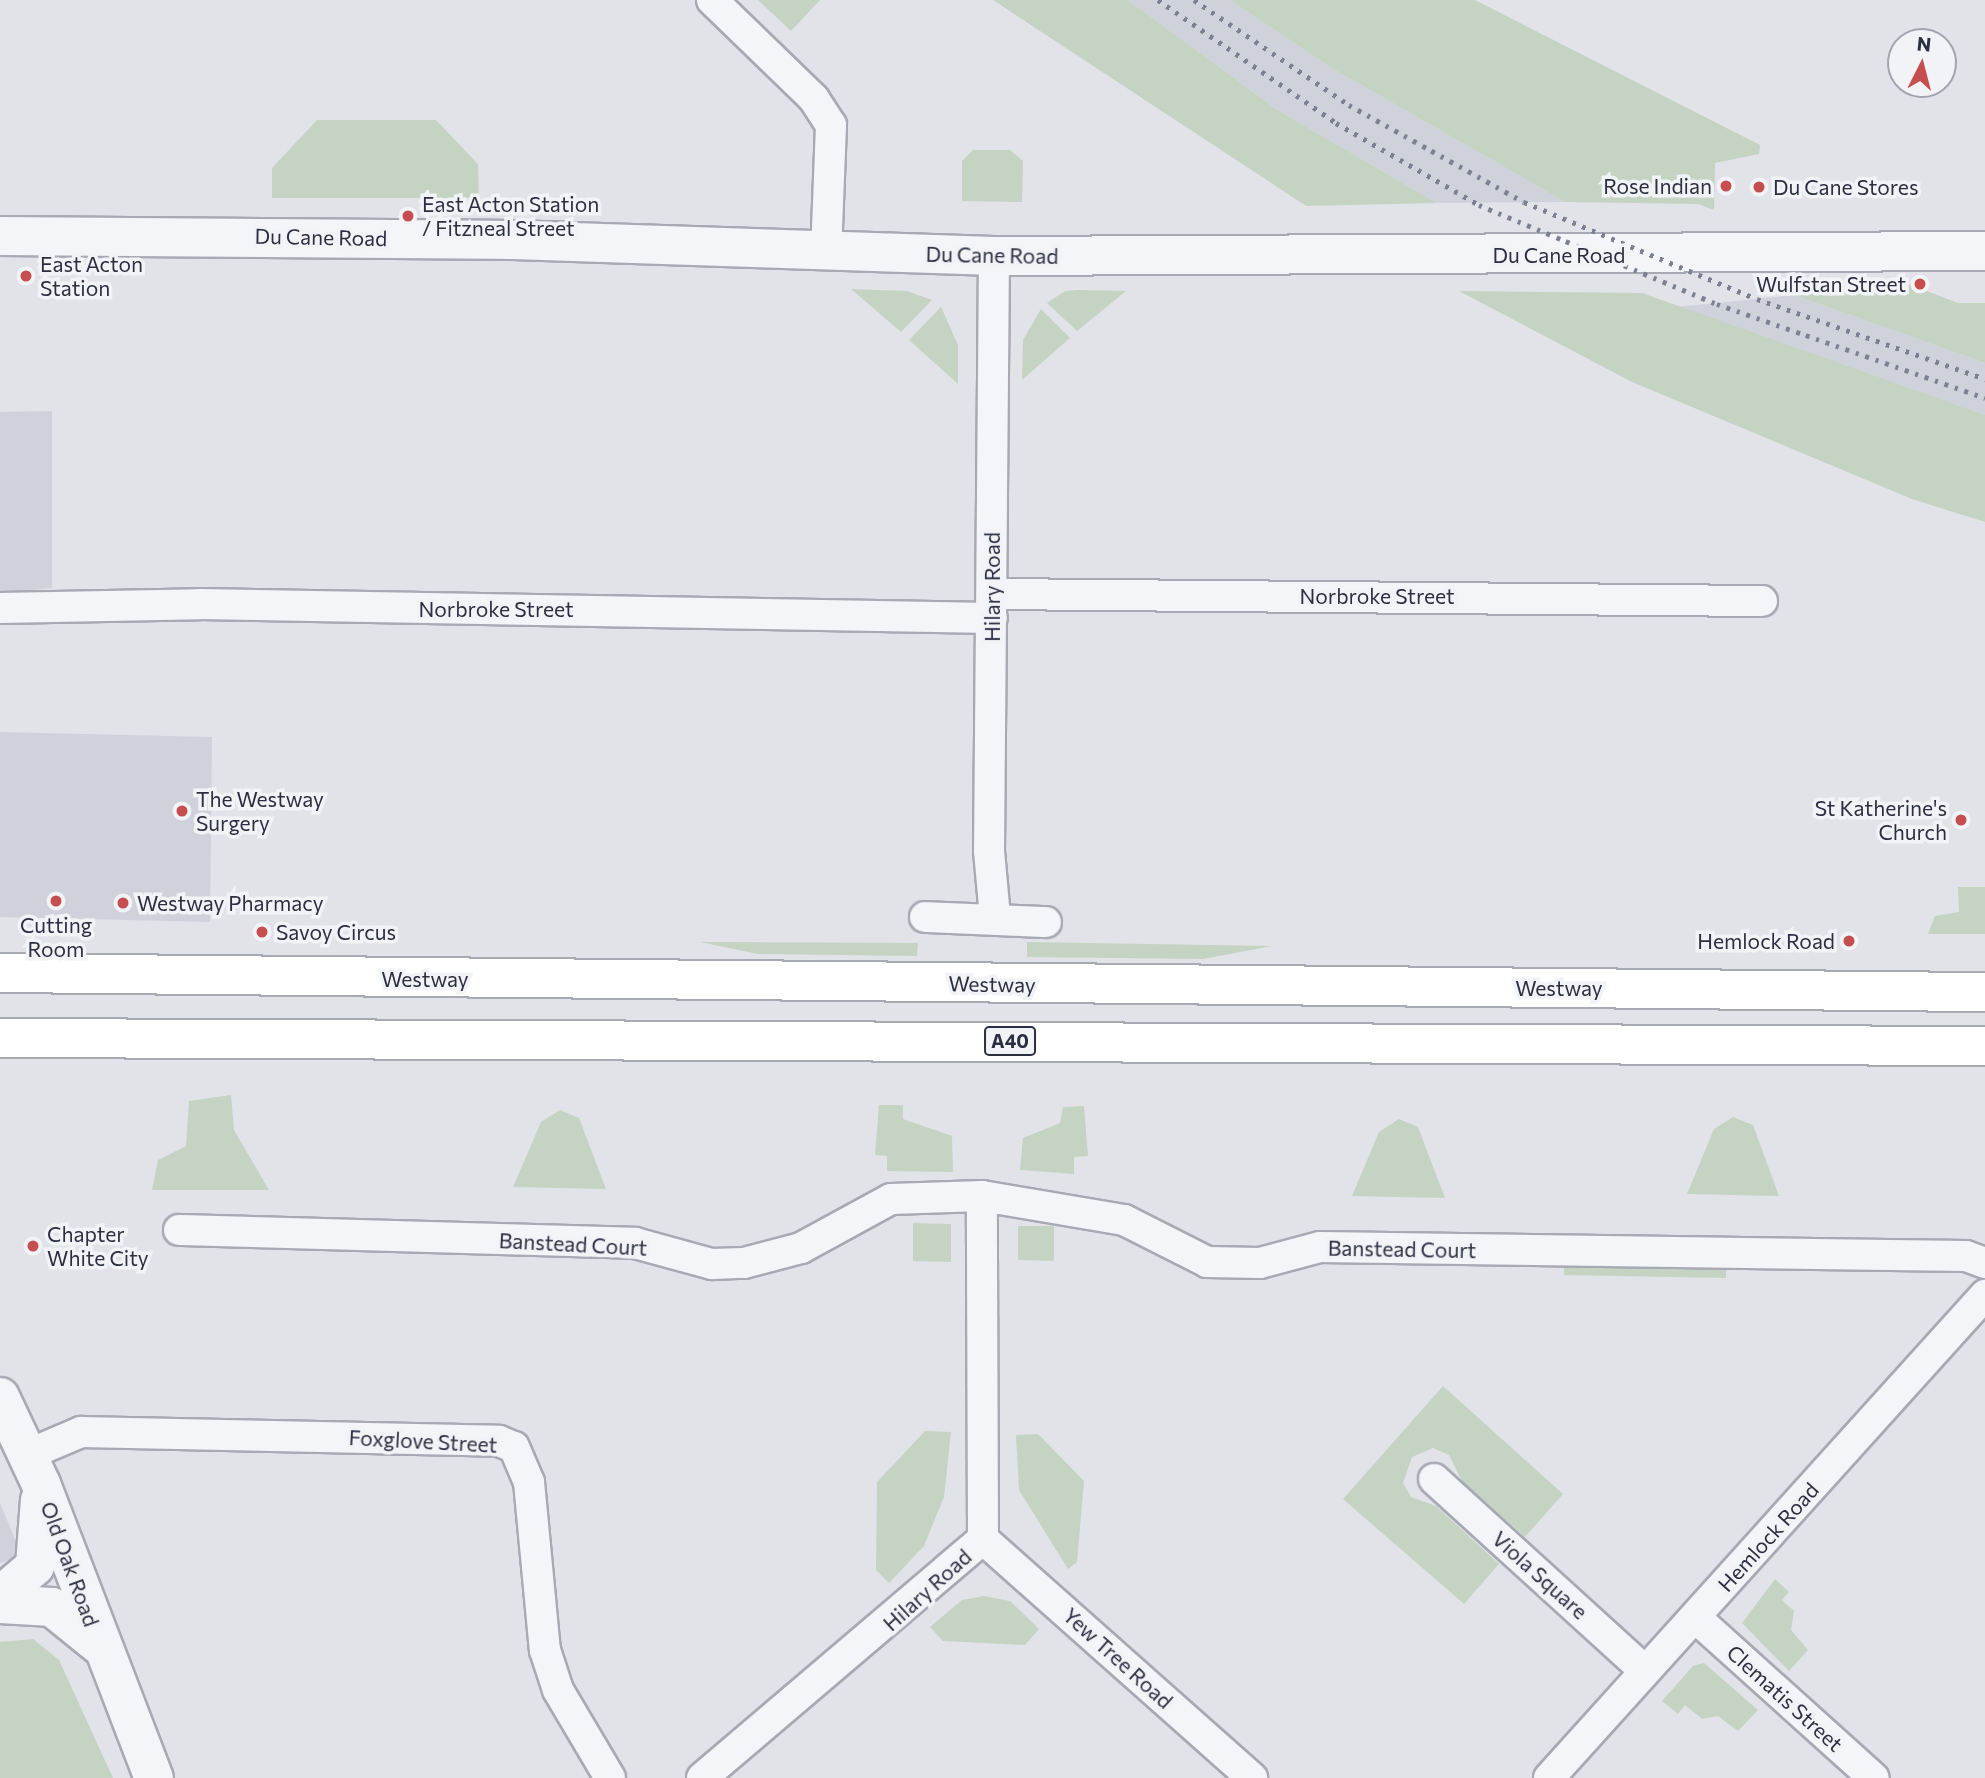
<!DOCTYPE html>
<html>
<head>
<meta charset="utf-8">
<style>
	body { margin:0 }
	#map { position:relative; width:1985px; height:1778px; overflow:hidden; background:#e1e3e9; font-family:Commissioner,sans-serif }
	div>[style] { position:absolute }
	.built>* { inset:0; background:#d0d2db }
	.green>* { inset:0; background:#c5d3c3 }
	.roads { filter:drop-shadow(2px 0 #a7a9b3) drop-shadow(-2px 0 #a7a9b3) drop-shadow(0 2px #a7a9b3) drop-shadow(0 -2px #a7a9b3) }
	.minor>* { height:30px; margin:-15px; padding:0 15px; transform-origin:15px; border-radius:15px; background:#f4f5f8 }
	.tertiary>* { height:38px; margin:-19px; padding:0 19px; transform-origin:19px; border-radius:19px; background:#f4f5f8 }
	.trunk>* { height:38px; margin:-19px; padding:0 19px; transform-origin:19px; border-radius:19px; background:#fff }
	.rail>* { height:5px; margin-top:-2.5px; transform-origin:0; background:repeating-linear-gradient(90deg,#7c8192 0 3.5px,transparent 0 10.5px) }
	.dots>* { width:19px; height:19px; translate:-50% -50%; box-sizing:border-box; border:4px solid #f1f3f7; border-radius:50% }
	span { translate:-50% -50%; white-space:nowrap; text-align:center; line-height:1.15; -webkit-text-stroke:7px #f1f3f7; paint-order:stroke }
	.shield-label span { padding:2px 5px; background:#f1f3f7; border:2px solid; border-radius:5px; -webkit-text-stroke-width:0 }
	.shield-label { font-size:19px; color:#2b2f40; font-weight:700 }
	.poi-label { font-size:21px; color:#2b2f40 }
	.right { translate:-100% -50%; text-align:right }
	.left { translate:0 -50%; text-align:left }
	.street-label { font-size:21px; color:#2b2f40 }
	.north { position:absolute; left:1887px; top:28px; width:70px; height:70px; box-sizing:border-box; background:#f1f3f7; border:2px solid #a2a5ae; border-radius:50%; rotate:6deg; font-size:19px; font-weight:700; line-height:28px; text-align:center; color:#2b2f40 }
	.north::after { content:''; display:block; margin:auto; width:24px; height:32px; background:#c74e4f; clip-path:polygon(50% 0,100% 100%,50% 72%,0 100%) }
</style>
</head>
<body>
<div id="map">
	<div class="built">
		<div style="clip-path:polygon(1128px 0,1230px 0,1330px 67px,1565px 202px,1437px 203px,1276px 109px)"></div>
		<div style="clip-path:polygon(1794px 295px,1985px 363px,1985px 415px,1676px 307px)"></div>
		<div style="clip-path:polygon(52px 411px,52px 588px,0 593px,0 412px)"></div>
		<div style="clip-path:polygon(0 732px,212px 737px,210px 922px,0 917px)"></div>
		<div style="clip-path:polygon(0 1503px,22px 1556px,0 1563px)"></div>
	</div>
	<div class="green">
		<div style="clip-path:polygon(758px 0,820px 0,791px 31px)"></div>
		<div style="clip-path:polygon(993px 0,1128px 0,1276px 109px,1437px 203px,1306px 206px)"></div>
		<div style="clip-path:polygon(1230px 0,1475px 0,1760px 145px,1759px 154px,1715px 163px,1714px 210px,1698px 204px,1565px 202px,1330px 67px)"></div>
		<div style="clip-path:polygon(317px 120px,436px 120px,478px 164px,479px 198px,272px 198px,272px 168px)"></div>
		<div style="clip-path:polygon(973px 150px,1010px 150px,1023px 161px,1022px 202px,962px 201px,962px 161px)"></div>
		<div style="clip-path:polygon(1903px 282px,1958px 303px,1985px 303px,1985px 363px,1794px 295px)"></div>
		<div style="clip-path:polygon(851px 289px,907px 291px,932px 300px,901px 332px)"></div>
		<div style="clip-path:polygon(1065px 291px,1077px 290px,1126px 291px,1077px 331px,1047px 303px)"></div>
		<div style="clip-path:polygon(1459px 291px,1642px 293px,1985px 415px,1985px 522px,1912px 499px,1632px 382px)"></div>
		<div style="clip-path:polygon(941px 307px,958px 345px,958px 384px,909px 340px)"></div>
		<div style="clip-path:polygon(1041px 309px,1070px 338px,1022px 380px,1023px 340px)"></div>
		<div style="clip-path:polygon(1958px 887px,1985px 887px,1985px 934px,1928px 934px,1935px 916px,1959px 912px)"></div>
		<div style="clip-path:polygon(700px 942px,918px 943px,917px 956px,758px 954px)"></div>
		<div style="clip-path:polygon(1027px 942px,1272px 946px,1203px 959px,1027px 957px)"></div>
		<div style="clip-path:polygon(231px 1095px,234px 1130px,269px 1190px,152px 1190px,158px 1160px,186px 1146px,189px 1101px)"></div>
		<div style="clip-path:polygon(879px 1105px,903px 1105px,903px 1119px,952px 1136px,953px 1172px,887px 1171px,887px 1156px,875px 1155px)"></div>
		<div style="clip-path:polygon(1084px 1106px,1088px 1156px,1074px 1157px,1074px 1174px,1020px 1170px,1023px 1138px,1060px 1123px,1063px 1107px)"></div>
		<div style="clip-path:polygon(560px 1110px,579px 1118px,606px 1189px,513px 1187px,541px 1122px)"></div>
		<div style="clip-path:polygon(1733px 1117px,1753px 1125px,1779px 1196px,1687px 1194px,1714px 1129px)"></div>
		<div style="clip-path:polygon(1399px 1119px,1418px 1127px,1445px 1198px,1352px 1196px,1379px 1132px)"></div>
		<div style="clip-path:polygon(913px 1223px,951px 1224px,951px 1262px,913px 1261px)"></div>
		<div style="clip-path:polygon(1018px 1226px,1054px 1226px,1054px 1261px,1018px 1260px)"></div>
		<div style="clip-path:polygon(1564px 1266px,1726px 1269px,1726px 1278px,1564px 1275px)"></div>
		<div style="clip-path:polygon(1443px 1386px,1563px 1494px,1525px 1537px,1462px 1481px,1449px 1455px,1433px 1448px,1412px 1457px,1403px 1483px,1411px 1497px,1436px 1506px,1499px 1564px,1464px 1604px,1343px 1499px)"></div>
		<div style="clip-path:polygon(925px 1431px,951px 1432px,944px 1497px,924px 1546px,889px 1583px,876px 1570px,877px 1482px)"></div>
		<div style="clip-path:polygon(1038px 1434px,1084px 1481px,1077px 1562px,1068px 1569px,1019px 1490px,1016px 1435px)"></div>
		<div style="clip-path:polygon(1775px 1579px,1789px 1592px,1782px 1600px,1794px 1611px,1791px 1630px,1808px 1650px,1789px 1671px,1742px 1623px)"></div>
		<div style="clip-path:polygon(984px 1596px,1010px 1601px,1039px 1629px,1025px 1645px,943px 1641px,930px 1627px,962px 1600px)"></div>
		<div style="clip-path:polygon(33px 1639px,59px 1660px,113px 1778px,0 1778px,0 1642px)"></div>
		<div style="clip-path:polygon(1704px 1663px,1758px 1710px,1738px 1731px,1718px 1716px,1702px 1719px,1685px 1705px,1678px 1714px,1662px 1701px,1693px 1666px)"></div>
	</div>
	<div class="roads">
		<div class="minor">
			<div style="left:712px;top:0;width:142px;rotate:44.1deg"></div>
			<div style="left:814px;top:99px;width:31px;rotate:57deg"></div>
			<div style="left:831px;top:125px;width:128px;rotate:92.2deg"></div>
			<div style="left:994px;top:256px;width:595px;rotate:90.48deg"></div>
			<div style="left:989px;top:851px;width:66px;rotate:84.8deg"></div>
			<div style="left:992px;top:594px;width:770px;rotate:0.52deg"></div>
			<div style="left:0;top:608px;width:200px;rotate:-1.1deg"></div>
			<div style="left:200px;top:604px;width:792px;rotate:1.01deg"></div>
			<div style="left:925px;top:917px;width:121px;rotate:2.4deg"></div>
			<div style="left:179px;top:1230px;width:456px;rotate:1.6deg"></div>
			<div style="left:635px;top:1243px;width:80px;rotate:15.3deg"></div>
			<div style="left:712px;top:1264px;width:32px;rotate:-2deg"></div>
			<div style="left:744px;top:1263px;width:59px;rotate:-14.7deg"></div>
			<div style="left:801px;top:1248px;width:102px;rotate:-28.6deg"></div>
			<div style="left:891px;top:1199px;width:91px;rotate:-1.9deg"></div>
			<div style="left:982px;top:1196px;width:144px;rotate:9.6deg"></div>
			<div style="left:1124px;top:1220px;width:93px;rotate:26.8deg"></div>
			<div style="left:1207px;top:1262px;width:53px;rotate:1.1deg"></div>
			<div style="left:1260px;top:1263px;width:62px;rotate:-14.9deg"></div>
			<div style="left:1320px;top:1247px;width:646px;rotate:0.8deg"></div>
			<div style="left:1966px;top:1256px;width:20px;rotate:20deg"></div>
			<div style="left:27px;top:1455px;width:59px;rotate:-23.1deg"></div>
			<div style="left:81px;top:1432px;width:418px;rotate:1.2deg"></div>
			<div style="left:499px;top:1441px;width:16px;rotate:22deg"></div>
			<div style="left:514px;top:1447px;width:38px;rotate:67deg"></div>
			<div style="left:529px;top:1482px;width:169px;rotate:84.6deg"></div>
			<div style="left:545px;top:1650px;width:42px;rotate:72deg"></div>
			<div style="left:558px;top:1690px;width:102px;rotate:59.4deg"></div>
			<div style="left:1434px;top:1479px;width:285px;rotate:42.3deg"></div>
			<div style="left:983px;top:1539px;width:360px;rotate:41.6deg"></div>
			<div style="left:1696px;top:1618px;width:239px;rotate:42deg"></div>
			<div style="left:702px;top:1778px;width:369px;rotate:-40.4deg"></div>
			<div style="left:983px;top:1539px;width:343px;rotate:-90.2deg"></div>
			<div style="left:1549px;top:1778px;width:651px;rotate:-47.93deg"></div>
		</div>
		<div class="tertiary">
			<div style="left:0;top:236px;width:513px;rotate:0.45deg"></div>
			<div style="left:513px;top:240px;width:481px;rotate:1.9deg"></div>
			<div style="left:994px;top:256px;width:991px;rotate:-0.29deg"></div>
			<div style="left:0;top:1397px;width:96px;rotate:64.8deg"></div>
			<div style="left:41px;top:1484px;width:315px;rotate:69deg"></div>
			<div style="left:0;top:1596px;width:46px;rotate:-40.6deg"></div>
			<div style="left:35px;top:1566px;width:66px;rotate:-85.7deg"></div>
			<div style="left:0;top:1604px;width:52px;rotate:3.3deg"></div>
			<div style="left:52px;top:1607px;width:60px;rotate:39deg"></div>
		</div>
		<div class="trunk">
			<div style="left:0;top:973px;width:1985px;rotate:0.55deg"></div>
			<div style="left:0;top:1038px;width:1985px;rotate:0.23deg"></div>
		</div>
	</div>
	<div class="rail">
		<div style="left:1158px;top:0;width:216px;rotate:34.6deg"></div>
		<div style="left:1336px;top:123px;width:165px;rotate:29.8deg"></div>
		<div style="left:1479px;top:205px;width:258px;rotate:22.6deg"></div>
		<div style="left:1717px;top:304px;width:284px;rotate:19.3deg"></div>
		<div style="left:1194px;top:0;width:187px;rotate:34.1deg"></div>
		<div style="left:1349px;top:105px;width:200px;rotate:29deg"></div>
		<div style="left:1524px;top:202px;width:252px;rotate:22.6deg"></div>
		<div style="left:1757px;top:299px;width:242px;rotate:19.3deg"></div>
	</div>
	<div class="dots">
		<div style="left:1726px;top:186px;background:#c74e4f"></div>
		<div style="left:1759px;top:187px;background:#c74e4f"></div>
		<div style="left:408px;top:216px;background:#c74e4f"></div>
		<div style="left:26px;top:276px;background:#c74e4f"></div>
		<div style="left:1920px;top:284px;background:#c74e4f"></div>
		<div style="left:182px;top:811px;background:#c74e4f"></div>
		<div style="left:1961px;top:820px;background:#c74e4f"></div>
		<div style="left:56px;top:901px;background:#c74e4f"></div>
		<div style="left:123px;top:903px;background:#c74e4f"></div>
		<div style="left:262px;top:932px;background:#c74e4f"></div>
		<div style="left:1849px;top:941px;background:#c74e4f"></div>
		<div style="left:33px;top:1246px;background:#c74e4f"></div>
	</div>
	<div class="shield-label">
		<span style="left:1010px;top:1041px">A40</span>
	</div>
	<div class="poi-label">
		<span class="right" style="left:1712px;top:186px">Rose Indian</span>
		<span class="left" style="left:1773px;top:187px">Du Cane Stores</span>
		<span class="left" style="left:422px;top:216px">East Acton Station<br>/ Fitzneal Street</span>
		<span class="left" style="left:40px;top:276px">East Acton<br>Station</span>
		<span class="right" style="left:1906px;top:284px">Wulfstan Street</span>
		<span class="left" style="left:196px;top:811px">The Westway<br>Surgery</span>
		<span class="right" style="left:1947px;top:820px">St Katherine's<br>Church</span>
		<span class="left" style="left:137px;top:903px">Westway Pharmacy</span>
		<span style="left:56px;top:937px">Cutting<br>Room</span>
		<span class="left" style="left:276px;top:932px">Savoy Circus</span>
		<span class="right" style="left:1835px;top:941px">Hemlock Road</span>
		<span class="left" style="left:47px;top:1246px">Chapter<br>White City</span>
	</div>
	<div class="street-label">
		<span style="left:321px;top:237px;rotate:1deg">Du Cane Road</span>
		<span style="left:992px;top:255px;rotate:1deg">Du Cane Road</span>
		<span style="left:1559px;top:255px">Du Cane Road</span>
		<span style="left:992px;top:587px;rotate:-90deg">Hilary Road</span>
		<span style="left:1377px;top:596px">Norbroke Street</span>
		<span style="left:496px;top:609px">Norbroke Street</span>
		<span style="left:425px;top:979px">Westway</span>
		<span style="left:992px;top:984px;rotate:1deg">Westway</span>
		<span style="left:1559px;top:988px">Westway</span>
		<span style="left:573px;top:1244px;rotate:3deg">Banstead Court</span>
		<span style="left:1402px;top:1249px;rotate:1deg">Banstead Court</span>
		<span style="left:423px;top:1441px;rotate:3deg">Foxglove Street</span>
		<span style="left:1768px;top:1537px;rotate:-48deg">Hemlock Road</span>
		<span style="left:70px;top:1564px;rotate:70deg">Old Oak Road</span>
		<span style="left:1540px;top:1575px;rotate:42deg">Viola Square</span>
		<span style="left:927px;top:1590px;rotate:-42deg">Hilary Road</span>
		<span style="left:1118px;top:1658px;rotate:42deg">Yew Tree Road</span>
		<span style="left:1785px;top:1698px;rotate:42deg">Clematis Street</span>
	</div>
	<div class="north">N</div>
</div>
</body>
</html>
